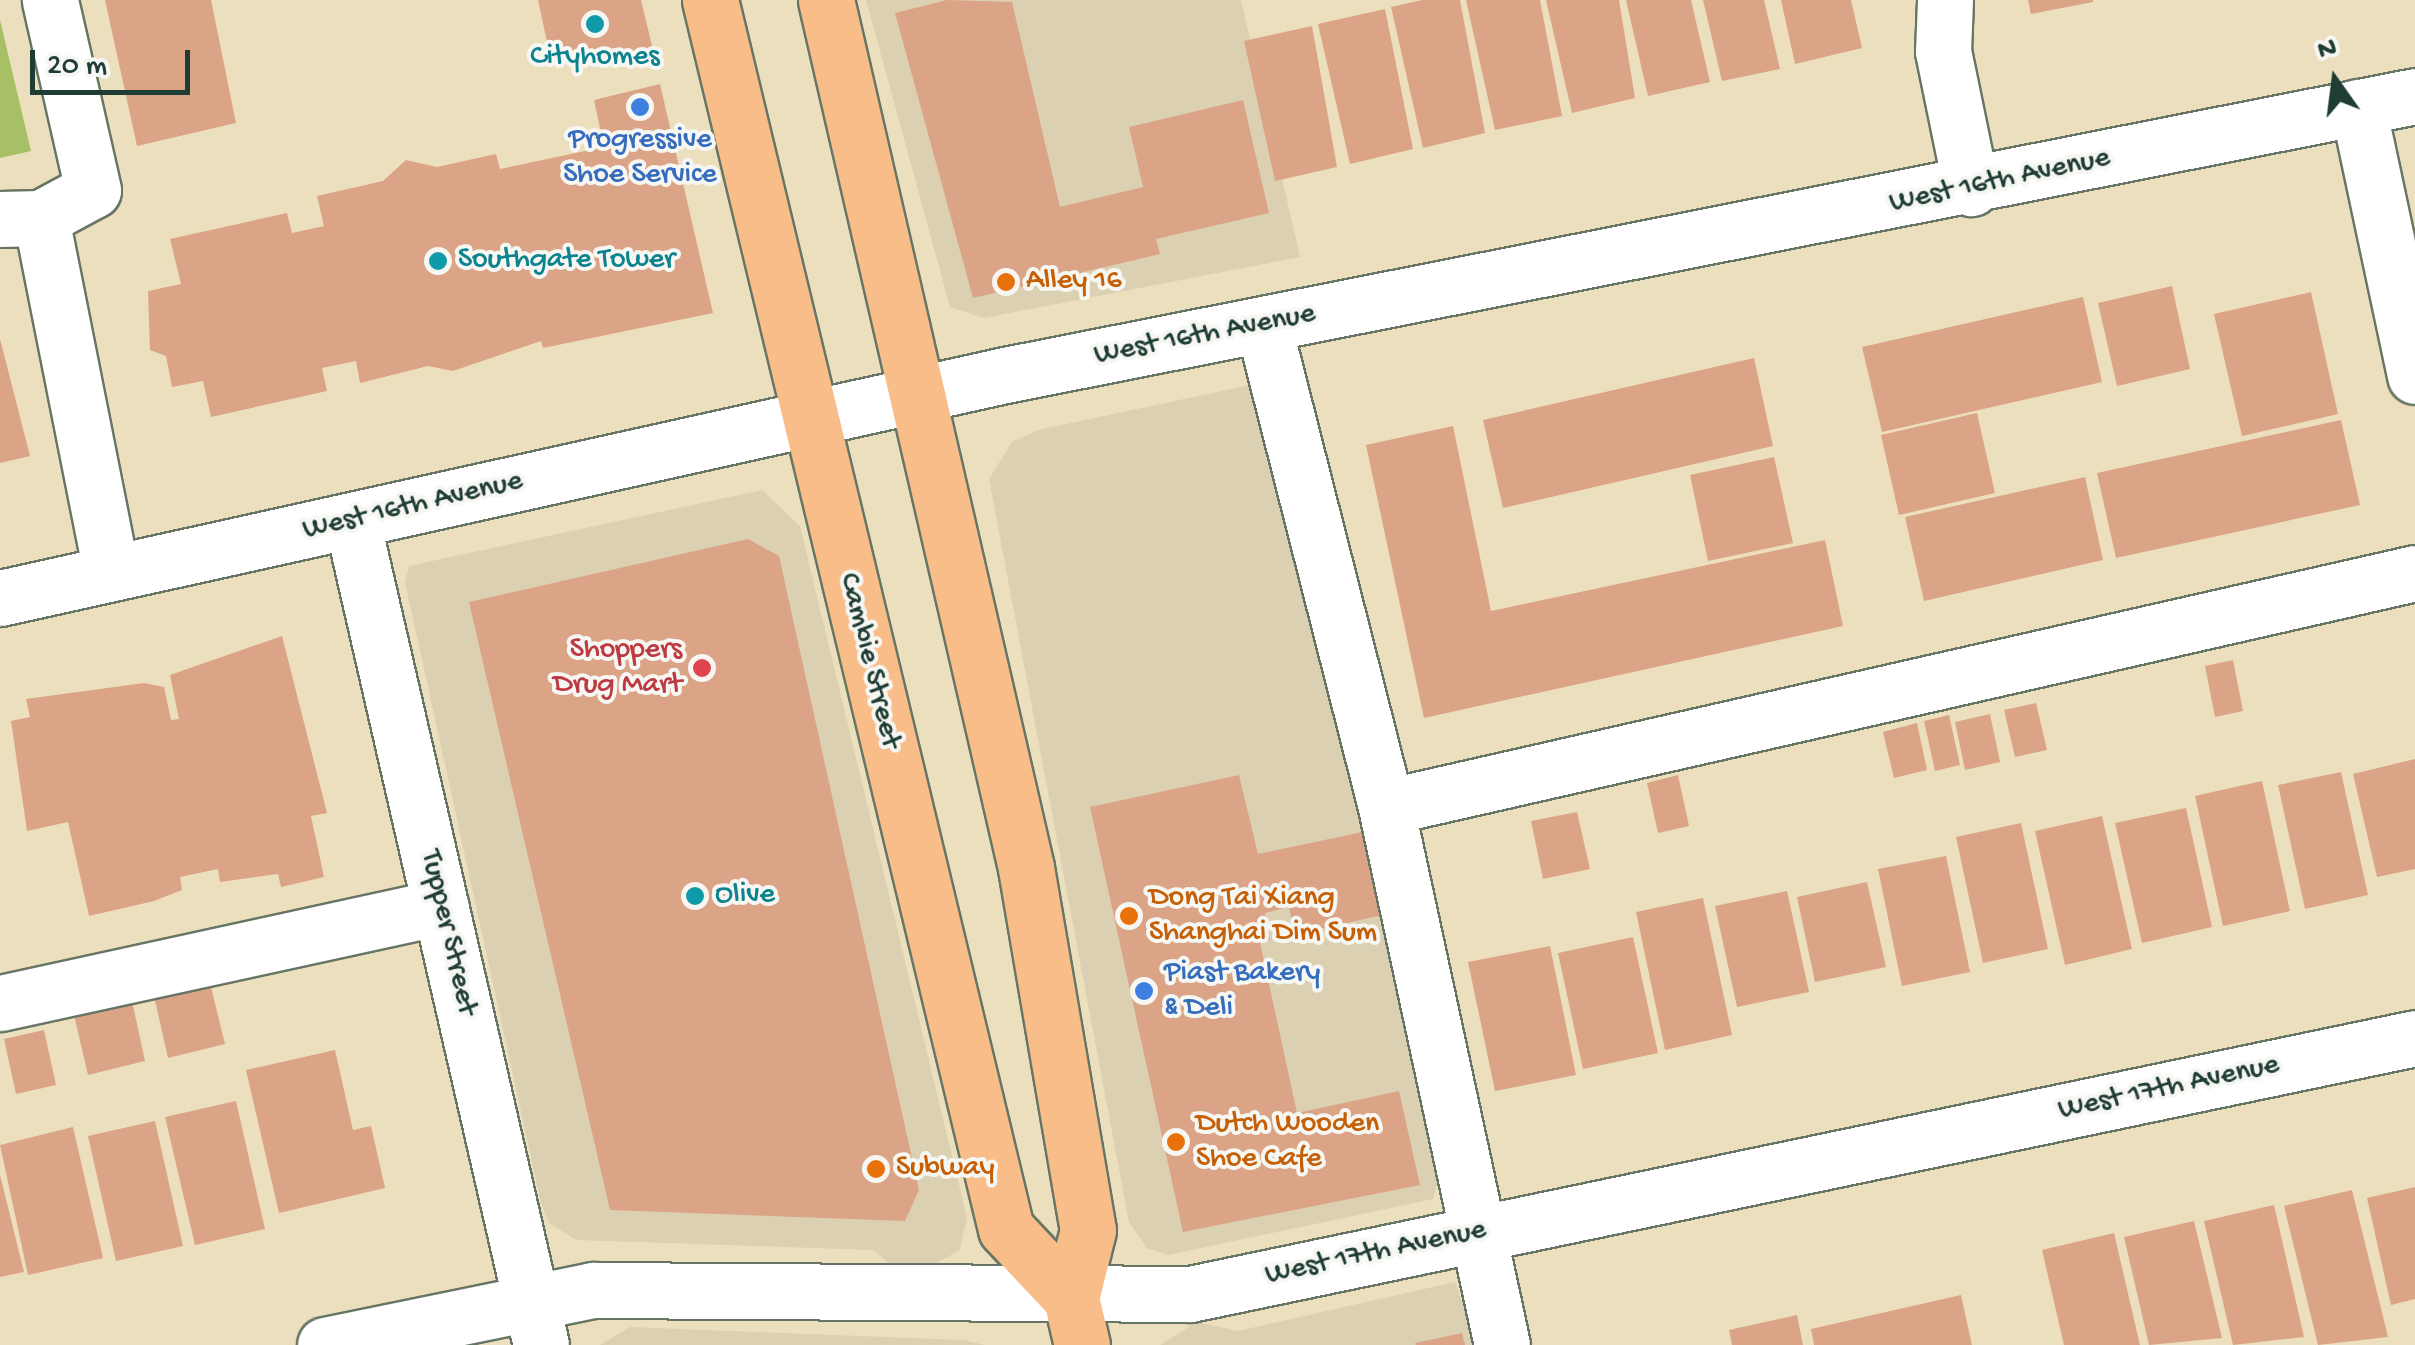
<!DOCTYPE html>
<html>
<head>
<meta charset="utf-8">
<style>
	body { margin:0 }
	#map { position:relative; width:2415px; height:1345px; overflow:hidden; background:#ecdfbe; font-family:"Gochi Hand",sans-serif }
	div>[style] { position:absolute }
	.built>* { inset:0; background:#dcd0b2 }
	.green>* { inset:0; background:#a8c065 }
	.building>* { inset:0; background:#dba487 }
	.roads { filter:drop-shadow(2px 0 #677664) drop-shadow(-2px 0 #677664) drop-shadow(0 2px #677664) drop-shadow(0 -2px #677664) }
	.minor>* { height:55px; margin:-27.5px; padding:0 27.5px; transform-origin:27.5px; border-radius:27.5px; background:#fff }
	.major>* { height:55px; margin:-27.5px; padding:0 27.5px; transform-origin:27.5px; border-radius:27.5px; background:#f8bd89 }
	.dots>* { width:28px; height:28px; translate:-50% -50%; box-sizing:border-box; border:5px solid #f6f6f2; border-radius:50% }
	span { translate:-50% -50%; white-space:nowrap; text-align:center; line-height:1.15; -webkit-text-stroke:8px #f6f6f2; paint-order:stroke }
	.culture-label { font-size:30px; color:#0d838f }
	.left { translate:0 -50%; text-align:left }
	.shop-label { font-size:30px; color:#366cbe }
	.street-label { font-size:30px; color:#1f3d34 }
	.food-label { font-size:30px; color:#c56008 }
	.health-label { font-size:30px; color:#be3a42 }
	.right { translate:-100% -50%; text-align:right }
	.north { position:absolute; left:2285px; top:30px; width:100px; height:100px; -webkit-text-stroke:8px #f6f6f2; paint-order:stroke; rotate:346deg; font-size:28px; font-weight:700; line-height:40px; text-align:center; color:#1f3d34 }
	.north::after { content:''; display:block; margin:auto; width:35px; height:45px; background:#1f3d34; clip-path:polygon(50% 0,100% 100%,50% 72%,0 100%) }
	.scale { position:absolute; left:30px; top:50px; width:160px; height:45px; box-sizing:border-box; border:5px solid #1f3d34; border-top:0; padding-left:12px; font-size:30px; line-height:35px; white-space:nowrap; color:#1f3d34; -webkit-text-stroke:8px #f6f6f2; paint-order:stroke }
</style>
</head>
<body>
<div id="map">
	<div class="built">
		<div style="clip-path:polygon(866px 0,1241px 0,1300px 257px,984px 318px,950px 307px)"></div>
		<div style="clip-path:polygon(1250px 385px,1269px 411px,1442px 1163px,1433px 1199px,1168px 1255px,1147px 1248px,1129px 1222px,989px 479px,1012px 442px,1038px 430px)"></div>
		<div style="clip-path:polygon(762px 490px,800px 526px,967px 1218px,960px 1250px,935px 1264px,890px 1264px,873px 1250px,576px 1240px,549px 1223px,541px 1203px,405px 582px,409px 566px)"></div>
		<div style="clip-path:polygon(1455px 1282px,1478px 1345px,1160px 1345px,1197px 1322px,1238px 1331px)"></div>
		<div style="clip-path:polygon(630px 1327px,964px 1340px,985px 1345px,600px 1345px)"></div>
	</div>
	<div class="green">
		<div style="clip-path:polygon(0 20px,31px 151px,0 158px)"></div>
	</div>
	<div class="building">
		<div style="clip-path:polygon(105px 0,211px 0,236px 123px,137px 146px)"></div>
		<div style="clip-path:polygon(538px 0,641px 0,653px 50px,551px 60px)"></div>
		<div style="clip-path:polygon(947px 0,1012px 2px,1060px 207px,1143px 187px,1129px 127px,1243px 100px,1269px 213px,1156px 239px,1160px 254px,973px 298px,895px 13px)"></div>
		<div style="clip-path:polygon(1422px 0,1460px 0,1485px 133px,1423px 148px,1391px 7px)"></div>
		<div style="clip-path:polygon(1466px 0,1540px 0,1562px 116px,1495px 130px)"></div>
		<div style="clip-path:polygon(1546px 0,1619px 0,1635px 98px,1572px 113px)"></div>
		<div style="clip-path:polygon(1626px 0,1691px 0,1710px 82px,1648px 96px)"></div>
		<div style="clip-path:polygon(1703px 0,1764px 0,1780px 69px,1722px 81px)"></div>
		<div style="clip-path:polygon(1781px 0,1851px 0,1862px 48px,1795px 64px)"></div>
		<div style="clip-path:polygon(2028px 0,2093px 0,2093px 2px,2031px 14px)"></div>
		<div style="clip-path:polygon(1385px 9px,1413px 149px,1350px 164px,1318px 24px)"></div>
		<div style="clip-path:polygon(1312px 26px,1337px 167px,1275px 181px,1244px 41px)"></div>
		<div style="clip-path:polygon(660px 84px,713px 313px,543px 348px,541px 341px,453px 371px,428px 366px,360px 383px,356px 361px,322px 368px,327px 391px,211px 417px,203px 381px,172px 387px,166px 356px,150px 350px,148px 291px,181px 284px,170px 239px,287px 213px,292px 233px,324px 226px,317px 196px,383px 181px,406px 160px,437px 167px,496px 154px,500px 169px,604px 147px,594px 100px)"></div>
		<div style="clip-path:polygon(2172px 286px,2190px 369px,2117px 386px,2098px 303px)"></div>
		<div style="clip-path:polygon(2311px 292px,2338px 414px,2242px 436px,2214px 314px)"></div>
		<div style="clip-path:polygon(2083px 297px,2102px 382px,1882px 432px,1862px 347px)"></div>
		<div style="clip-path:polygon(0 339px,30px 456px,0 463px)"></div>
		<div style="clip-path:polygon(1754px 358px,1773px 446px,1503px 508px,1483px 420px)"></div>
		<div style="clip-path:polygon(1977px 413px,1995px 493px,1899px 515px,1881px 435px)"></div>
		<div style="clip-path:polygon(2341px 420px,2360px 505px,2116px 558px,2097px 473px)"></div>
		<div style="clip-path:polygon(1453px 426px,1491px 611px,1825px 540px,1843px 626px,1424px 718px,1366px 445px)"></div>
		<div style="clip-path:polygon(1774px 457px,1793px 543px,1708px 561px,1690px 475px)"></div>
		<div style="clip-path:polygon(2085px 477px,2103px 560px,1924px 601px,1905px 517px)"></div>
		<div style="clip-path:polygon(748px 539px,779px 556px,919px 1190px,905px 1221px,610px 1210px,469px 602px)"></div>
		<div style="clip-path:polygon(282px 636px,327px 813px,311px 816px,324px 877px,281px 887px,278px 874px,220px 882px,218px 869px,180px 877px,182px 890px,154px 901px,89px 916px,68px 822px,27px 831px,11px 721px,30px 717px,26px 699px,144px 683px,164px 687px,171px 720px,179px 719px,170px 675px)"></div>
		<div style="clip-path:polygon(2233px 660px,2243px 711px,2215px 717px,2205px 666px)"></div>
		<div style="clip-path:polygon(2036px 703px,2047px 750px,2015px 757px,2004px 710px)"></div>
		<div style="clip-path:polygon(1990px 714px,2000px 762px,1965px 770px,1955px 722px)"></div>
		<div style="clip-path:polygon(1949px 715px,1960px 765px,1935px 771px,1924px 721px)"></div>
		<div style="clip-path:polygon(1917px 723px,1927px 770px,1894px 778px,1883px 732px)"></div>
		<div style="clip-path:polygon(2415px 759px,2415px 869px,2377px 877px,2353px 774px)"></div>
		<div style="clip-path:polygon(2341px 772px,2368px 895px,2305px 909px,2278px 785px)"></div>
		<div style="clip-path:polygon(1239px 775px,1258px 854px,1367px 831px,1388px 914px,1295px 934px,1289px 907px,1265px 913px,1270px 940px,1260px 942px,1297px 1113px,1399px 1091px,1420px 1185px,1183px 1232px,1090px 807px)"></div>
		<div style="clip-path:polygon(1678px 775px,1689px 826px,1658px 833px,1647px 783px)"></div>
		<div style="clip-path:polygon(2262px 781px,2290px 911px,2223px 926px,2195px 796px)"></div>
		<div style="clip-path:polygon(2186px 808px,2212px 927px,2142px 943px,2115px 823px)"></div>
		<div style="clip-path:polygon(1577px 812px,1590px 869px,1543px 879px,1531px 821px)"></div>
		<div style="clip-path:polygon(2102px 816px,2132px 949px,2065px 965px,2035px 831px)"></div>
		<div style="clip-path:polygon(2021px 823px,2048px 949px,1983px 963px,1956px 837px)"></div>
		<div style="clip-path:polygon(1946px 856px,1970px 972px,1902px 986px,1878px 869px)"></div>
		<div style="clip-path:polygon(1867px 882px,1886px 967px,1815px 982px,1797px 897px)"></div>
		<div style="clip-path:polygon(1787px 891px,1809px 992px,1737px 1007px,1715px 906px)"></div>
		<div style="clip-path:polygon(1703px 898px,1732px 1035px,1665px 1050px,1636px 912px)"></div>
		<div style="clip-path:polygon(1633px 937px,1658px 1053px,1583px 1069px,1558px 953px)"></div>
		<div style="clip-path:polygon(1550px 946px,1576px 1075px,1495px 1091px,1468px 962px)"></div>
		<div style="clip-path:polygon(210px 983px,225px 1044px,168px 1058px,154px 996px)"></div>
		<div style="clip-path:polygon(132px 1001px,145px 1061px,88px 1075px,74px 1015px)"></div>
		<div style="clip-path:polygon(44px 1030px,56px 1085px,16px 1094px,4px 1039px)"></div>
		<div style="clip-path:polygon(335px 1050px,353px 1130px,371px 1126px,385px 1188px,279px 1213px,246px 1070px)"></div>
		<div style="clip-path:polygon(236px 1101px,265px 1229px,195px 1245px,165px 1117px)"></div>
		<div style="clip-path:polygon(155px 1121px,183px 1246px,116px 1261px,88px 1136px)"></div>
		<div style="clip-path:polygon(73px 1127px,103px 1258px,28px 1275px,0 1145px)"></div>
		<div style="clip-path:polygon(0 1175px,24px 1272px,0 1277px)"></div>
		<div style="clip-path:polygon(2415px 1187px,2415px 1299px,2391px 1305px,2367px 1198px)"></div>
		<div style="clip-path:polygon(2352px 1190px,2388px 1337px,2318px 1345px,2284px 1206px)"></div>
		<div style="clip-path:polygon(2274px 1205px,2304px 1337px,2233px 1345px,2204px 1221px)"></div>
		<div style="clip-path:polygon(2194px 1221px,2222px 1338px,2149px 1345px,2124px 1237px)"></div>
		<div style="clip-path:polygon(2114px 1233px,2140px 1345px,2064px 1345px,2042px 1250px)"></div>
		<div style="clip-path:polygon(1961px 1295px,1972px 1345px,1814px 1345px,1811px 1329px)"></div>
		<div style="clip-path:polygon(1797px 1315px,1803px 1345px,1732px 1345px,1729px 1330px)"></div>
		<div style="clip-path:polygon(1462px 1333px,1465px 1345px,1416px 1345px,1415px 1343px)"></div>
	</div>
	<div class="roads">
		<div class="minor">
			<div style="left:1945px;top:0;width:51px;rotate:92.2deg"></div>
			<div style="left:1943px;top:51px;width:140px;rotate:78.4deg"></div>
			<div style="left:2358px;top:107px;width:275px;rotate:78deg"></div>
			<div style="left:41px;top:218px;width:59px;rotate:-28.3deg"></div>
			<div style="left:93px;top:190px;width:195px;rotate:-102.8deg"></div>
			<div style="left:0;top:219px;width:41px;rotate:-1.4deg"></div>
			<div style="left:41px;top:218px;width:362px;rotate:78.8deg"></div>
			<div style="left:1263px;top:324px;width:498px;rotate:75.7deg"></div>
			<div style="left:1386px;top:807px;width:550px;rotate:77.83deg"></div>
			<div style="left:352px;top:521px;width:845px;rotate:77.08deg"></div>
			<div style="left:0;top:598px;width:1029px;rotate:-12.51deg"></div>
			<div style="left:1005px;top:375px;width:1437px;rotate:-11.19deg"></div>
			<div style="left:1386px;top:807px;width:1055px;rotate:-12.81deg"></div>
			<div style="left:0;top:1003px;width:451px;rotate:-12.3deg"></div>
			<div style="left:325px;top:1345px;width:274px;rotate:-11.6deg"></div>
			<div style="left:593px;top:1290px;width:597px;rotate:0.38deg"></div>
			<div style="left:1190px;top:1294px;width:1251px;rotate:-11.8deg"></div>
		</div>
		<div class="major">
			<div style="left:710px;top:0;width:1264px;rotate:76.46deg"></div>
			<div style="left:1006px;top:1229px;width:95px;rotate:46.7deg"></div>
			<div style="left:826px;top:0;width:891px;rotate:77.02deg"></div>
			<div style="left:1026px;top:868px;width:367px;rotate:80.3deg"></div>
			<div style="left:1088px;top:1230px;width:70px;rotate:104deg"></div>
			<div style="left:1071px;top:1298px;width:48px;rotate:76.8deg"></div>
		</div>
	</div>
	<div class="dots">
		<div style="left:595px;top:24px;background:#0f9aa8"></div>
		<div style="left:640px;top:107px;background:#3f7fe0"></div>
		<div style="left:438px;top:261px;background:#0f9aa8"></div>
		<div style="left:1006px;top:282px;background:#e8710a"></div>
		<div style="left:702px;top:668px;background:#e0444e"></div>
		<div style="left:695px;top:896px;background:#0f9aa8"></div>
		<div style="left:1129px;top:916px;background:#e8710a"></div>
		<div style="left:1144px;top:991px;background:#3f7fe0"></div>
		<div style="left:1176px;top:1142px;background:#e8710a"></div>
		<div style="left:876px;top:1169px;background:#e8710a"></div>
	</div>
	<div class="culture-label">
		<span style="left:595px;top:58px">Cityhomes</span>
		<span class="left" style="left:458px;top:261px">Southgate Tower</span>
		<span class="left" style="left:715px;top:896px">Olive</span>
	</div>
	<div class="shop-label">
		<span style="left:640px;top:158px">Progressive<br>Shoe Service</span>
		<span class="left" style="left:1164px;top:991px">Piast Bakery<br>&amp; Deli</span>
	</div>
	<div class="street-label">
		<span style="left:2000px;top:182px;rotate:-12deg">West 16th Avenue</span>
		<span style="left:1205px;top:336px;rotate:-11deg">West 16th Avenue</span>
		<span style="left:413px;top:507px;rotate:-13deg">West 16th Avenue</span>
		<span style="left:868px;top:661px;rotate:76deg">Cambie Street</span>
		<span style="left:447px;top:933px;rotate:77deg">Tupper Street</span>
		<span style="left:2169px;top:1089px;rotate:-12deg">West 17th Avenue</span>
		<span style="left:1376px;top:1254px;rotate:-12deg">West 17th Avenue</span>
	</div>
	<div class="food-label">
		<span class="left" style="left:1026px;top:282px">Alley 16</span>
		<span class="left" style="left:1149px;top:916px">Dong Tai Xiang<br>Shanghai Dim Sum</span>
		<span class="left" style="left:1196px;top:1142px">Dutch Wooden<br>Shoe Cafe</span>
		<span class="left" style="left:896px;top:1169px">Subway</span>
	</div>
	<div class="health-label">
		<span class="right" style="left:682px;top:668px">Shoppers<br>Drug Mart</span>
	</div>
	<div class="north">N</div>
	<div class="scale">20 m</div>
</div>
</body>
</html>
